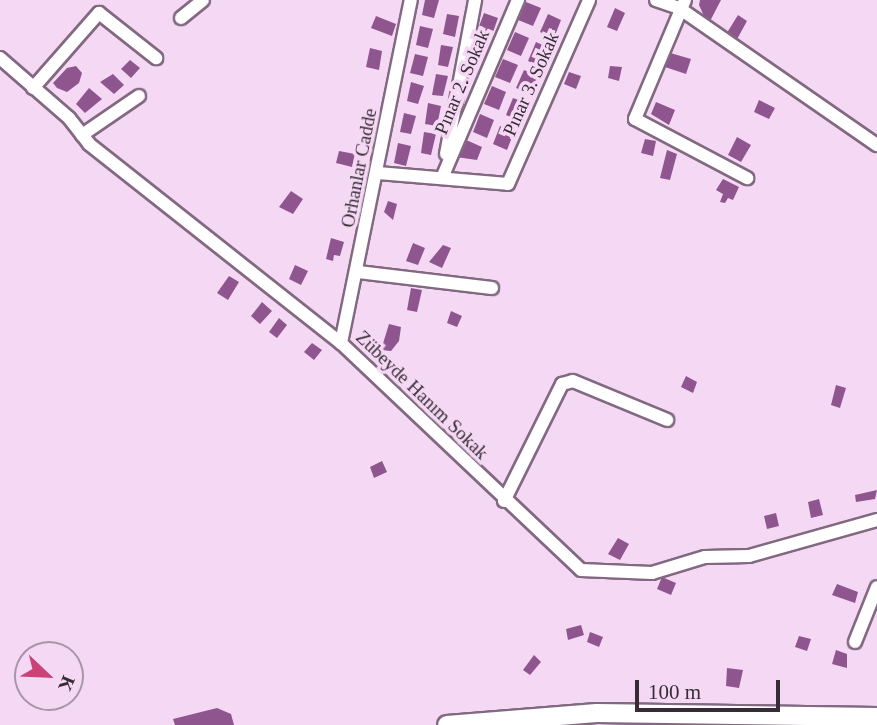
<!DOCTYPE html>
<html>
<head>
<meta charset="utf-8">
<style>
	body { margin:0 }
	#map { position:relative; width:877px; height:725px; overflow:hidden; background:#f5d9f4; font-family:"Times New Roman",serif }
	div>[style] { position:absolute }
	.building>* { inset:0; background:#8f558f }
	.roads { filter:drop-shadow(2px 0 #826981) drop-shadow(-2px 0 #826981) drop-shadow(0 2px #826981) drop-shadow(0 -2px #826981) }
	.minor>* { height:12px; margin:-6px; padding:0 6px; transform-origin:6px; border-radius:6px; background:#fff }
	.highway>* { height:18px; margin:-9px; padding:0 9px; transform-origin:9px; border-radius:9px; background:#fff }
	span { translate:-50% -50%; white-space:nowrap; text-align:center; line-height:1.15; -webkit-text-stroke:7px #f5d9f4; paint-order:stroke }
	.street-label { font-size:19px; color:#372c36 }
	.north { position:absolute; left:14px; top:641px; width:70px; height:70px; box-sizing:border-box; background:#f5d9f4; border:2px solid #a994a8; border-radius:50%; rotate:113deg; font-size:19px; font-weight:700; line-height:28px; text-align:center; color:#372c36 }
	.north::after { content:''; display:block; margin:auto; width:24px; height:32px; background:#cc4177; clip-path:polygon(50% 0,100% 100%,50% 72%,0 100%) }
	.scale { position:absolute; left:635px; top:680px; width:145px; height:32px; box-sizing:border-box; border:4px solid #372c36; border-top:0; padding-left:9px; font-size:21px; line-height:24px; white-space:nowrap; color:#372c36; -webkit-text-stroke:5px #f5d9f4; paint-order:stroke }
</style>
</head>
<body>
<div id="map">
	<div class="building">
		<div style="clip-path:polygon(425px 0,439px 0,434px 18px,422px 15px)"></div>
		<div style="clip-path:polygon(700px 0,721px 0,708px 25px,699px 5px)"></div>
		<div style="clip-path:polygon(526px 2px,541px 8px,533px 26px,518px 20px)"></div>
		<div style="clip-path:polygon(615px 8px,625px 13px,617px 31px,607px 27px)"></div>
		<div style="clip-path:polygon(484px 13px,498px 18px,492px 35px,478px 29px)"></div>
		<div style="clip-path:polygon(447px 14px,459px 16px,455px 37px,443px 34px)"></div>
		<div style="clip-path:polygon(548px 14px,561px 20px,554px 38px,540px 32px)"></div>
		<div style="clip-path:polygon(738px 15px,747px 21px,735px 43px,725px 36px)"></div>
		<div style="clip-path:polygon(376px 16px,396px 24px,392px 36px,371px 28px)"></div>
		<div style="clip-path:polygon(420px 26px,433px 29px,428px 48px,416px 45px)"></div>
		<div style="clip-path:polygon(515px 32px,529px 38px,521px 56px,507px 50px)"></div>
		<div style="clip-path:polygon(536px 42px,549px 48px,542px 67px,528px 61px)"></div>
		<div style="clip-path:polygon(441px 45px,453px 47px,448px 67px,438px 65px)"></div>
		<div style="clip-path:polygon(370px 48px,382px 51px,379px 70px,366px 67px)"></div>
		<div style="clip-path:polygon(667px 52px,691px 59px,686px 74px,662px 66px)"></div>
		<div style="clip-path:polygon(415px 54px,428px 57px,423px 76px,410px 73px)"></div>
		<div style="clip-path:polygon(503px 59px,518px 65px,510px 83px,495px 77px)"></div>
		<div style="clip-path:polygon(130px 60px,140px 68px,131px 78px,121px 69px)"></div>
		<div style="clip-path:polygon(76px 66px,82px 73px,79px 83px,67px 92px,57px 88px,53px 83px,67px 68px)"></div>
		<div style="clip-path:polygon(610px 66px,622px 67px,619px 81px,608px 78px)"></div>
		<div style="clip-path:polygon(524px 70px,538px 76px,530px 94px,516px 88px)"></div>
		<div style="clip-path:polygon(569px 72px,581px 76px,576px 89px,564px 84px)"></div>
		<div style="clip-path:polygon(113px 74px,124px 85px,114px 94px,100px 82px)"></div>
		<div style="clip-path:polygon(436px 74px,448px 76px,443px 96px,432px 95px)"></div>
		<div style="clip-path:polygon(411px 82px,424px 86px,418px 104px,407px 101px)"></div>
		<div style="clip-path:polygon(492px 86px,506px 92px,499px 110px,484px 104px)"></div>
		<div style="clip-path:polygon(89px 88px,102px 99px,85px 113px,76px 104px)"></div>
		<div style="clip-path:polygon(513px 98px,527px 103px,520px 121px,506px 115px)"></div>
		<div style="clip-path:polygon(759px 100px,775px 108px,769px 119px,754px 112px)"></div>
		<div style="clip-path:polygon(656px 102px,675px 110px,669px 125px,651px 114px)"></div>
		<div style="clip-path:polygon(428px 103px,441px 106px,437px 126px,425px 124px)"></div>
		<div style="clip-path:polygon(404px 113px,416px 116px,411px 134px,400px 132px)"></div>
		<div style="clip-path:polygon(480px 114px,494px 120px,487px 138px,473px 132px)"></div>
		<div style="clip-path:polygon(500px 126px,514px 132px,507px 150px,493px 144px)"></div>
		<div style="clip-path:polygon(424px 132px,436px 134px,431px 155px,421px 153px)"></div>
		<div style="clip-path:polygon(737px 137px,751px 145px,741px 162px,728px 155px)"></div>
		<div style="clip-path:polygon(464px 139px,482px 147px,477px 160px,456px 157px)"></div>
		<div style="clip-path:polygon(645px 139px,656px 141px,653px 156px,641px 153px)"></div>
		<div style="clip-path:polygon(398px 143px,411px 146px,406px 166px,394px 163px)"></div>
		<div style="clip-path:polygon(667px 150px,677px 154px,670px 180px,660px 178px)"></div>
		<div style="clip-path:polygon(339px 151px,355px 154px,352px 167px,336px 163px)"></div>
		<div style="clip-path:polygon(723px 179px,739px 187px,733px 200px,728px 198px,725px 203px,720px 202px,723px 194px,716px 190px)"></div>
		<div style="clip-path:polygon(291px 191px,303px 199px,293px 214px,279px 207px)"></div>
		<div style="clip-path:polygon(388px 201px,397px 204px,393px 220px,384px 212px)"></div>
		<div style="clip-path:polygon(331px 238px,344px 242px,340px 256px,334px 255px,333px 261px,326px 259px)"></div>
		<div style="clip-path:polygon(413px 243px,425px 248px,418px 265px,406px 261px)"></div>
		<div style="clip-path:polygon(443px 245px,451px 248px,442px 268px,429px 262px)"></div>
		<div style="clip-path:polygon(295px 265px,308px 271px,301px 285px,289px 279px)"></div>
		<div style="clip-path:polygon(229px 276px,239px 282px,228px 300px,217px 293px)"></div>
		<div style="clip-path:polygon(411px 288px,422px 290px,417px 312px,407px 310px)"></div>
		<div style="clip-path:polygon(262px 302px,272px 311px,260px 324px,251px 316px)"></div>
		<div style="clip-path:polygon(451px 311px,462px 316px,457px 327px,447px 323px)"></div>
		<div style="clip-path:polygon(279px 318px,287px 325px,277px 338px,269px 332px)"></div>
		<div style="clip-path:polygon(389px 324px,401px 327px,399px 341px,391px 351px,381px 350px)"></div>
		<div style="clip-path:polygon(312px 343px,322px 350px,314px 360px,304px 352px)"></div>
		<div style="clip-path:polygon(686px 376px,697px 382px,693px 393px,681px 387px)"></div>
		<div style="clip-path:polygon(836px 385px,846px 388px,840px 408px,831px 405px)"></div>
		<div style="clip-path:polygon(382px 461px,387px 472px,374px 478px,370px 467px)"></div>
		<div style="clip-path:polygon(877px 490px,875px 499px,856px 502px,855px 495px)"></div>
		<div style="clip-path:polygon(819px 499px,823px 515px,811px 518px,808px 502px)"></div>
		<div style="clip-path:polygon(776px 513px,779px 526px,767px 529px,764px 516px)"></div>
		<div style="clip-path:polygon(618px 538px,629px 544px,620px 560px,608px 554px)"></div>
		<div style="clip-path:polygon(662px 577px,676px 583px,671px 595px,657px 589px)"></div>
		<div style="clip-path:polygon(837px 584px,858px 592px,855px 603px,832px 595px)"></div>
		<div style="clip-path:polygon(581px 625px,584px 635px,568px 640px,566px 629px)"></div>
		<div style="clip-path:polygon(590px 632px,603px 637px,599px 647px,587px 642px)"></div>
		<div style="clip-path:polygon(799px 636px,811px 639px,807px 651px,795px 647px)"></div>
		<div style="clip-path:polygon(836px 650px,847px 654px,847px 668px,832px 664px)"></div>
		<div style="clip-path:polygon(534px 655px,541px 662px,530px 675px,523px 670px)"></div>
		<div style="clip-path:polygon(727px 668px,743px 670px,739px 688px,726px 686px)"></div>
		<div style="clip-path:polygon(217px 708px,231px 714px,234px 725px,175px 725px,173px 719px)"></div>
	</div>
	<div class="roads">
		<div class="minor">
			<div style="left:656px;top:0;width:24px;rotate:19deg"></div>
			<div style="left:679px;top:8px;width:241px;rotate:34.7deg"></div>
			<div style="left:685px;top:0;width:129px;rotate:112.8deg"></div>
			<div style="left:635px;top:119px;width:127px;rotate:27.8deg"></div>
			<div style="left:181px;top:18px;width:28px;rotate:-39deg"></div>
			<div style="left:0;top:58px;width:91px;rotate:41deg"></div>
			<div style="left:69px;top:118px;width:33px;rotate:52deg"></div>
			<div style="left:89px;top:144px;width:321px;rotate:38.3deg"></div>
			<div style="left:341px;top:343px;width:330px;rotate:43.4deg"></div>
			<div style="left:581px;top:570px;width:71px;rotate:2.4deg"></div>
			<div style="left:652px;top:573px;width:55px;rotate:-16.8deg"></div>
			<div style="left:705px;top:557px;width:44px;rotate:-1.3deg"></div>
			<div style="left:749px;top:556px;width:133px;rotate:-15.7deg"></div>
			<div style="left:33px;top:88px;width:100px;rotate:-48.7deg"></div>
			<div style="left:99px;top:13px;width:73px;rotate:38.3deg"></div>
			<div style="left:82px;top:135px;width:69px;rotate:-34.4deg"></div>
			<div style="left:446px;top:154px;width:157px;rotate:-79.3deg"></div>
			<div style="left:378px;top:173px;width:130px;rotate:4.8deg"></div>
			<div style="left:508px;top:184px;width:201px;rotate:-66.2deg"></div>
			<div style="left:442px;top:178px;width:194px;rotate:-66.9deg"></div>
			<div style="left:358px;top:272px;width:135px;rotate:6.8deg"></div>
			<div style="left:341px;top:343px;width:350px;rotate:-78.5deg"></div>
			<div style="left:504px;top:501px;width:131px;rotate:-63.6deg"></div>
			<div style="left:562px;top:384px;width:11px;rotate:-15deg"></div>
			<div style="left:573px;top:381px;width:102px;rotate:22.5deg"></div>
			<div style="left:855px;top:642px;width:59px;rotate:-68.2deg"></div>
		</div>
		<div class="highway">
			<div style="left:447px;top:725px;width:150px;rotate:-4.6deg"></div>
			<div style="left:597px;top:713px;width:280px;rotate:0.8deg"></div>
		</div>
	</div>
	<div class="street-label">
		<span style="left:462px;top:82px;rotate:-67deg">Pınar 2. Sokak</span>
		<span style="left:531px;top:84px;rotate:-66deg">Pınar 3. Sokak</span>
		<span style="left:359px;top:168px;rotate:-79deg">Orhanlar Cadde</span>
		<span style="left:422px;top:395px;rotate:44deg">Zübeyde Hanım Sokak</span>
	</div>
	<div class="north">K</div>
	<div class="scale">100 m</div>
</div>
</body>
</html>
